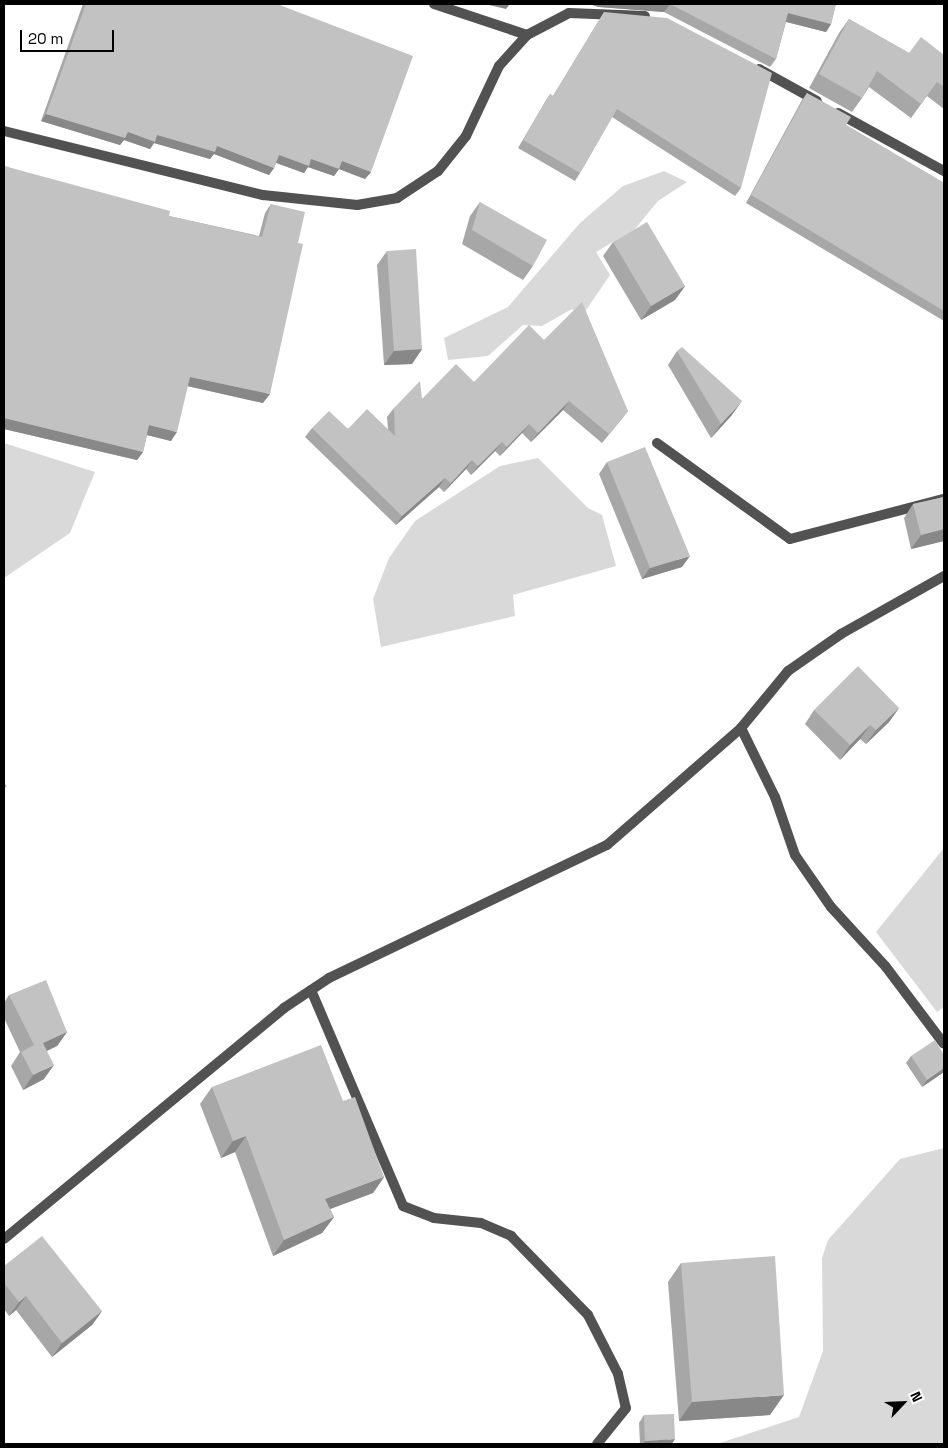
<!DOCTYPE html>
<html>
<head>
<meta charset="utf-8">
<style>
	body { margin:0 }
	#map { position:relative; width:948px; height:1448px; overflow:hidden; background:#fff; font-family:"Space Grotesk",sans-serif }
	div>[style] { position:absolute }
	.green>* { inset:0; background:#d9d9d9 }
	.service>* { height:10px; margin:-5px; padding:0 5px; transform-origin:5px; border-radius:5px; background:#525252 }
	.wall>* { inset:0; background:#a7a7a7 }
	.shaded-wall>* { inset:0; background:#888 }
	.building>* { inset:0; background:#c2c2c2 }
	span { translate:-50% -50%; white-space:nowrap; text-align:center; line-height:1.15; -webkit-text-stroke:4px #fff; paint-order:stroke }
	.frame { position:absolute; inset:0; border:5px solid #000; pointer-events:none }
	.north { position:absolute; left:878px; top:1378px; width:50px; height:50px; -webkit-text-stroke:4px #fff; paint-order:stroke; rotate:65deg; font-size:14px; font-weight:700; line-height:20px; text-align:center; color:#000 }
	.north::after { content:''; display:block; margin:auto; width:18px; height:22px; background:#000; clip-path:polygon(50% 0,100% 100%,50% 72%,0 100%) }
	.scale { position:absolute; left:20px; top:30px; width:94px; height:22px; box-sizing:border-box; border:2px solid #000; border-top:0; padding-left:6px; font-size:15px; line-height:18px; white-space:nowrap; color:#000; -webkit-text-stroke:4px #fff; paint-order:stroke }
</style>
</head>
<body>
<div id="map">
	<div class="green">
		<div style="clip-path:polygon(664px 171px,687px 182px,658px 201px,635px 229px,596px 252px,610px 275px,582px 316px,572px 309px,542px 326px,523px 325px,488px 356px,448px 360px,444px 338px,508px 307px,580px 223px,623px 186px)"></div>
		<div style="clip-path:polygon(4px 443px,95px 472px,70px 533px,4px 578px)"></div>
		<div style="clip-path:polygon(538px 458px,588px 508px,602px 515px,616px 566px,513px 595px,515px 616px,381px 647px,373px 599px,389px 558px,415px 521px,500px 466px)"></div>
		<div style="clip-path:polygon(944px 848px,944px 1007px,937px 1012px,876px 932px)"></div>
		<div style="clip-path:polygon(944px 1148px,944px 1444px,717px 1444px,799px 1417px,823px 1351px,822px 1258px,828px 1240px,900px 1159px)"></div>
	</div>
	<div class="service">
		<div style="left:434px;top:4px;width:98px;rotate:18.4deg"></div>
		<div style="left:759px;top:69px;width:66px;rotate:28.9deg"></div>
		<div style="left:838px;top:113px;width:121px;rotate:28.7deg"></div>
		<div style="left:4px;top:131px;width:267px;rotate:13.9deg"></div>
		<div style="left:263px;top:195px;width:95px;rotate:6.1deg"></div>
		<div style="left:357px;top:205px;width:41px;rotate:-9.9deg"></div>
		<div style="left:397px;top:198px;width:49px;rotate:-33.4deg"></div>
		<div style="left:438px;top:171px;width:45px;rotate:-51.3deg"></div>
		<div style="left:466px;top:136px;width:77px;rotate:-64.8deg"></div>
		<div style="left:499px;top:66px;width:42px;rotate:-47.9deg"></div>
		<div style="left:527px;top:35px;width:47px;rotate:-27.6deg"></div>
		<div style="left:569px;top:13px;width:76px;rotate:2.3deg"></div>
		<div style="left:657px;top:443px;width:164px;rotate:35.8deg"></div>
		<div style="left:790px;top:539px;width:159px;rotate:-14.6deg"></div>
		<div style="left:741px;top:728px;width:77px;rotate:63.8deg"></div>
		<div style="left:775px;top:797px;width:61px;rotate:71deg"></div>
		<div style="left:795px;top:855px;width:63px;rotate:55.3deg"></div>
		<div style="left:831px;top:907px;width:81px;rotate:47.5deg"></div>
		<div style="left:886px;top:967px;width:96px;rotate:53deg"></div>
		<div style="left:311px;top:990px;width:235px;rotate:66.9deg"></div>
		<div style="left:403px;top:1206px;width:33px;rotate:21deg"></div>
		<div style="left:434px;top:1218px;width:47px;rotate:6.1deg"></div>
		<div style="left:481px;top:1223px;width:33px;rotate:23deg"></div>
		<div style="left:511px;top:1236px;width:110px;rotate:45.7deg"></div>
		<div style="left:588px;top:1315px;width:66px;rotate:63deg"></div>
		<div style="left:618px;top:1374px;width:35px;rotate:77deg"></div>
		<div style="left:626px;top:1408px;width:46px;rotate:128.9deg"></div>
		<div style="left:4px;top:1239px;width:363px;rotate:-39.5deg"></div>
		<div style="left:284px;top:1008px;width:54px;rotate:-33.7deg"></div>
		<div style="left:329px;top:978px;width:308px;rotate:-25.6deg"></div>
		<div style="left:607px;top:845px;width:178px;rotate:-41.1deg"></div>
		<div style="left:741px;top:728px;width:74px;rotate:-50.5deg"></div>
		<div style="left:788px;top:671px;width:65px;rotate:-34.9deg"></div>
		<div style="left:841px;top:634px;width:118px;rotate:-29.4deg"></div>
	</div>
	<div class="wall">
		<div style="clip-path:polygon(83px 4px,277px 4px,371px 172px,365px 179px,339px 169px,334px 176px,308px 167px,304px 173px,276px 163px,274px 168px,269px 175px,214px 154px,210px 159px,154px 143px,150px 149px,124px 140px,120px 145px,41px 121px)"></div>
		<div style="clip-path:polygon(589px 4px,836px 4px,831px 24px,826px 32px,786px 22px,776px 59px,770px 67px,664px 12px,599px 7px)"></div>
		<div style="clip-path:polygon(604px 12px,741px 188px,735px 196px,612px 117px,580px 173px,575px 181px,518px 148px,545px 102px,550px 94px,553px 96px)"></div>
		<div style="clip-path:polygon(849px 19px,909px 53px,944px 55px,944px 109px,927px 96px,911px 118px,869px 87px,862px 98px,852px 112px,809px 88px,839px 33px)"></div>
		<div style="clip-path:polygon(807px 93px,846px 125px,944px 183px,944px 321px,746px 203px,802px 100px)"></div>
		<div style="clip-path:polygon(4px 166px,169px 216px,259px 236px,265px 213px,271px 204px,298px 243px,263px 403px,187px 386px,171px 441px,147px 435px,143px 452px,137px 460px,4px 429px)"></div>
		<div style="clip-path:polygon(480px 202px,533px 266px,523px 280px,462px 244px,470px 216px)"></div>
		<div style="clip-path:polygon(613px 242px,685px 286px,675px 300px,641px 320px,603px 256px)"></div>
		<div style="clip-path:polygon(387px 251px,422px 349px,412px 364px,384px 365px,377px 265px)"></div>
		<div style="clip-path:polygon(544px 340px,628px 411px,621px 420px,602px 443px,563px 410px,531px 442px,522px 433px,500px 456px,495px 451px,471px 475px,466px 469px,444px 492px,439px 487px,396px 525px,305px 437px,312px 428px,388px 429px,387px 417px,394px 408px,474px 382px)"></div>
		<div style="clip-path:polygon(677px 351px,732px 415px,711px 438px,668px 365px)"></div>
		<div style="clip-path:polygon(607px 462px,682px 567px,642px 579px,599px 474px)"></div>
		<div style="clip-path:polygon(944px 497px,944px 541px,911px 549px,904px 518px,913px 504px)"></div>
		<div style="clip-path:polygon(899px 708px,889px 722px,866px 744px,860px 739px,840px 760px,805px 724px,814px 710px)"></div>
		<div style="clip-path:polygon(9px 995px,67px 1032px,57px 1046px,47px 1051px,44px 1079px,23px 1090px,11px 1066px,20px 1052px,4px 1018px,4px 1003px)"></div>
		<div style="clip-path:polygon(944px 1055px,944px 1072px,922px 1087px,906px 1063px,911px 1056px)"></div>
		<div style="clip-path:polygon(212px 1087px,343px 1101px,384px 1177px,373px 1193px,330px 1209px,334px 1217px,322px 1233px,273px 1256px,235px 1152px,221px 1158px,200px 1104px)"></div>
		<div style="clip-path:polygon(681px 1263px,770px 1415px,679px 1421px,668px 1282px)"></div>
		<div style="clip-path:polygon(4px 1266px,102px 1311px,92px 1325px,52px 1357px,16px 1310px,9px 1316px,4px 1309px)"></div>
		<div style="clip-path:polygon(644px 1415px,672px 1444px,640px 1444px,639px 1423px)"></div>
	</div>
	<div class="shaded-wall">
		<div style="clip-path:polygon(485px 4px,510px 4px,506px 9px)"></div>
		<div style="clip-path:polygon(589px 4px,670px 4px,664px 12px,599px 7px)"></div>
		<div style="clip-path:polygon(788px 13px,831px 24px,826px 32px,783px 21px)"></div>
		<div style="clip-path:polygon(46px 114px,128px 132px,157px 135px,217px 146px,274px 168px,269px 175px,214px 154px,210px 159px,154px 143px,150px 149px,124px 140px,120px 145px,41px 121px)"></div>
		<div style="clip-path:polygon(279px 155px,311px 159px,342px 161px,371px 172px,365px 179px,339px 169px,334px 176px,308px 167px,304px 173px,274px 162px)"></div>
		<div style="clip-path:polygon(685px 286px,675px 300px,641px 320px,651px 306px)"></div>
		<div style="clip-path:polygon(422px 349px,412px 364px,384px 365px,394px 351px)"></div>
		<div style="clip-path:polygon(190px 377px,270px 394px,263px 403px,183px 385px)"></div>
		<div style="clip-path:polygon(569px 401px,563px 410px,531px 442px,538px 433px)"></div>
		<div style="clip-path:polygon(742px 401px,732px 415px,711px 438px,721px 424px)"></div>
		<div style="clip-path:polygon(4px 418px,143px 452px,137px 460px,4px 429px)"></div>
		<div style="clip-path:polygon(529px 424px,522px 433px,500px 456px,507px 447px)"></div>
		<div style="clip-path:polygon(149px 425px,177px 432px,171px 441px,143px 434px)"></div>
		<div style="clip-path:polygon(502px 442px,495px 451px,471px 475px,478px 466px)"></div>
		<div style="clip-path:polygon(472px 460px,466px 469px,444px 492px,451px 483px)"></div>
		<div style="clip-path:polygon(445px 478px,439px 487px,396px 525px,402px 516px)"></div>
		<div style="clip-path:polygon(944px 529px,944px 541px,911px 549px,921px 535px)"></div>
		<div style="clip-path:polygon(690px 556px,682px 567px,642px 579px,650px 568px)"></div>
		<div style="clip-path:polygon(899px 708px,889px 722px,866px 744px,876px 730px)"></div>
		<div style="clip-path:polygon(870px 725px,860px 739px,840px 760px,850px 745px)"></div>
		<div style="clip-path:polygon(67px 1032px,57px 1046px,33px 1057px,43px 1043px)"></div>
		<div style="clip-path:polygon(54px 1065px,44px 1079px,23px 1090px,33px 1075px)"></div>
		<div style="clip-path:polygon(944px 1068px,944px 1072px,922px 1087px,927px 1080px)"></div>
		<div style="clip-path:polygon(246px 1136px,235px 1152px,221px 1158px,233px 1141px)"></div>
		<div style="clip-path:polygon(384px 1177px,373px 1193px,314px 1215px,325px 1199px)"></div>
		<div style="clip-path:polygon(334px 1217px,322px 1233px,273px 1256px,284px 1240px)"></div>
		<div style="clip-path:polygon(26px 1296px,16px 1310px,9px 1316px,19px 1302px)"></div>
		<div style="clip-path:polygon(102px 1311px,92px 1325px,52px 1357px,62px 1343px)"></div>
		<div style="clip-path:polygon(784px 1395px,770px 1415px,679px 1421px,692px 1402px)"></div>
		<div style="clip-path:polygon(675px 1439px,672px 1444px,643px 1444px,645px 1441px)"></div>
	</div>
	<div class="building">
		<div style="clip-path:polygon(86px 4px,277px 4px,413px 56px,371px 172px,342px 161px,339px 169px,311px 159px,309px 166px,279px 155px,274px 168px,217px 146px,215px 152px,157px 135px,155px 142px,128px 132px,125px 138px,46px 114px)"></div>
		<div style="clip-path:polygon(665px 4px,836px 4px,831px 24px,788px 13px,776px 59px,670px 4px)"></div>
		<div style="clip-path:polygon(604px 12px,667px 18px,772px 73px,741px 188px,617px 109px,580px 173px,523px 140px,550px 94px,553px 96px)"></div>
		<div style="clip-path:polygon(849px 19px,909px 53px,921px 37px,944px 55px,944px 87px,937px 82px,921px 104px,877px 71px,862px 98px,819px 74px)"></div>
		<div style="clip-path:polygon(807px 93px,851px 117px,846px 125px,944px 183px,944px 311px,751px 195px)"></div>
		<div style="clip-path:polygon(4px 166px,170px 211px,169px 216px,262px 237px,271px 204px,305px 212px,298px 243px,303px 244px,270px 394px,190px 377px,177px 432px,149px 425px,143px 452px,4px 418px)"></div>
		<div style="clip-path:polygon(480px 202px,547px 240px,533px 266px,472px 230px)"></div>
		<div style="clip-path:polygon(647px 222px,685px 286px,651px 306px,613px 242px)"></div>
		<div style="clip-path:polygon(416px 249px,422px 349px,394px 351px,387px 251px)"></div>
		<div style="clip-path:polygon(582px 302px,628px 411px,609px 434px,569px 401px,538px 433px,529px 424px,507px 447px,502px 442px,478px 466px,472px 460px,451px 483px,445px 478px,402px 516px,312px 428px,329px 411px,348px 429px,367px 409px,395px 436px,394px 408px,420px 381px,422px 399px,456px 364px,474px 382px,529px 325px,544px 340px)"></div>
		<div style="clip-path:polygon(682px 347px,742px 401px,721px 424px,677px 351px)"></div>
		<div style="clip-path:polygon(645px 447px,690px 556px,650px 568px,607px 462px)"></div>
		<div style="clip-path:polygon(944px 497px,944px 529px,921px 535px,913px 504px)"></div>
		<div style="clip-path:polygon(858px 666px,899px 708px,876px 730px,870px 725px,850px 745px,814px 710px)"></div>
		<div style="clip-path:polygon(4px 783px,7px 786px,4px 789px)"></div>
		<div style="clip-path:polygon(46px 980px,67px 1032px,43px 1043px,54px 1065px,33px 1075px,21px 1052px,34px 1045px,9px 995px)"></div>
		<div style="clip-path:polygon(935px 1040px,944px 1055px,944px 1068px,927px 1080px,911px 1056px)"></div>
		<div style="clip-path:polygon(321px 1045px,343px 1101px,355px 1097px,384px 1177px,325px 1199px,334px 1217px,284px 1240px,246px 1136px,233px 1141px,212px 1087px)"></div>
		<div style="clip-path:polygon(42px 1236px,102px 1311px,62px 1343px,26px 1296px,19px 1302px,4px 1283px,4px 1266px)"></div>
		<div style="clip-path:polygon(775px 1256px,784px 1395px,692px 1402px,681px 1263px)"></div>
		<div style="clip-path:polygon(674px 1414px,675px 1439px,645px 1441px,644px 1415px)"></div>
	</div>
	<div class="frame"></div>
	<div class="north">N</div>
	<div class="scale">20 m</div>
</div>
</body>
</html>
